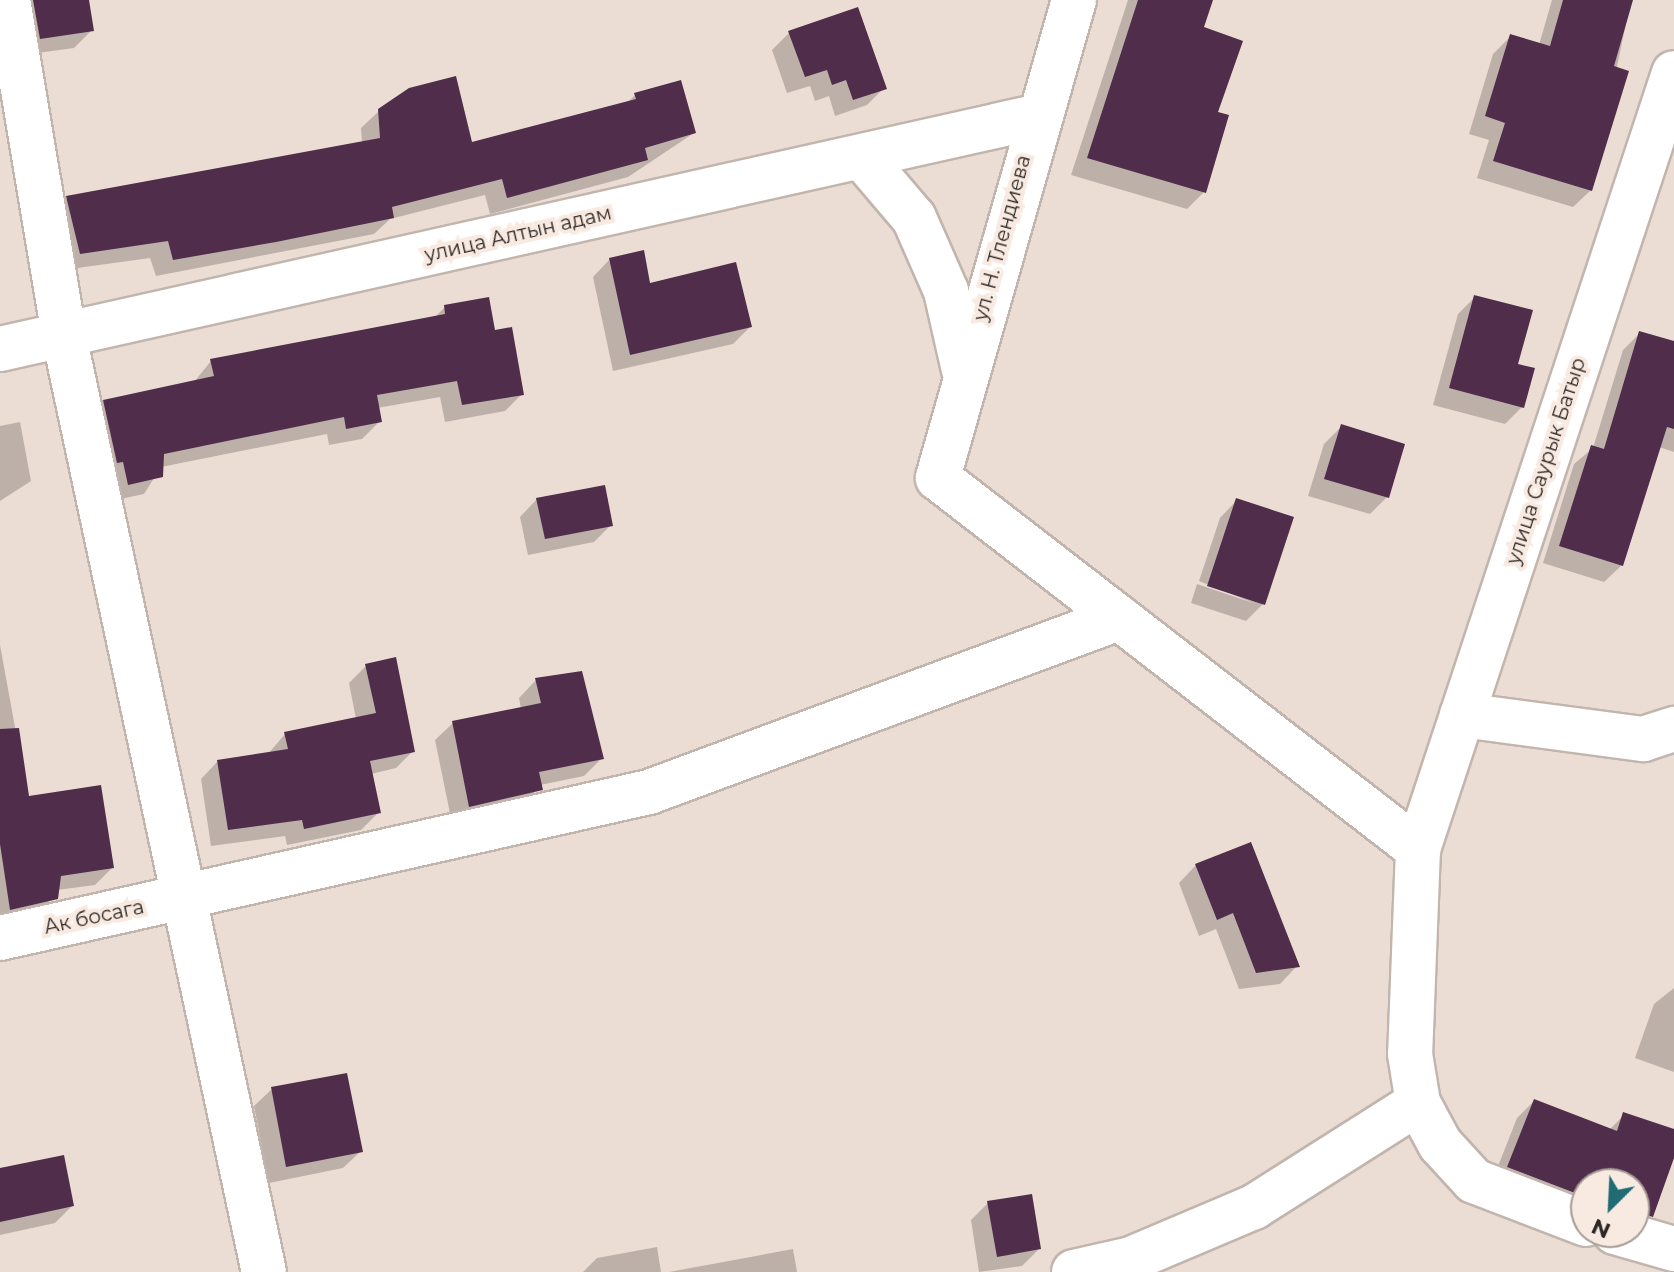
<!DOCTYPE html>
<html>
<head>
<meta charset="utf-8">
<style>
	body { margin:0 }
	#map { position:relative; width:1674px; height:1272px; overflow:hidden; background:#ebddd4; font-family:Montserrat,sans-serif }
	div>[style] { position:absolute }
	.shadow>* { inset:0; background:#0003 }
	.building>* { inset:0; background:#4f2d4b }
	.roads { filter:drop-shadow(2px 0 #c2b5ad) drop-shadow(-2px 0 #c2b5ad) drop-shadow(0 2px #c2b5ad) drop-shadow(0 -2px #c2b5ad) }
	.minor>* { height:44px; margin:-22px; padding:0 22px; transform-origin:22px; border-radius:22px; background:#fff }
	span { translate:-50% -50%; white-space:nowrap; text-align:center; line-height:1.15; -webkit-text-stroke:8px #f8eae1; paint-order:stroke }
	.street-label { font-size:20px; color:#2c2724 }
	.north { position:absolute; left:1570px; top:1168px; width:80px; height:80px; box-sizing:border-box; background:#f8eae1; border:2px solid #a69c95; border-radius:50%; rotate:204deg; font-size:22px; font-weight:700; line-height:32px; text-align:center; color:#2c2724 }
	.north::after { content:''; display:block; margin:auto; width:28px; height:36px; background:#216b74; clip-path:polygon(50% 0,100% 100%,50% 72%,0 100%) }
</style>
</head>
<body>
<div id="map">
	<div class="shadow">
		<div style="clip-path:polygon(6px 0,87px 0,92px 30px,74px 48px,23px 55px)"></div>
		<div style="clip-path:polygon(1128px 0,1193px 0,1215px 113px,1204px 192px,1187px 209px,1071px 175px)"></div>
		<div style="clip-path:polygon(1552px 0,1631px 0,1591px 190px,1573px 207px,1477px 178px,1489px 140px,1469px 134px,1493px 54px,1510px 37px,1539px 45px)"></div>
		<div style="clip-path:polygon(789px 33px,884px 88px,867px 105px,835px 116px,829px 96px,815px 101px,810px 86px,787px 93px,772px 50px)"></div>
		<div style="clip-path:polygon(635px 95px,694px 133px,628px 177px,490px 214px,485px 195px,390px 219px,374px 234px,156px 276px,150px 258px,63px 270px,50px 216px,67px 198px,362px 143px,361px 128px,379px 111px,471px 144px,626px 104px)"></div>
		<div style="clip-path:polygon(610px 259px,649px 286px,750px 327px,733px 344px,613px 371px,593px 277px)"></div>
		<div style="clip-path:polygon(1475px 297px,1516px 365px,1522px 407px,1505px 424px,1433px 405px,1458px 314px)"></div>
		<div style="clip-path:polygon(445px 307px,493px 332px,522px 394px,505px 411px,445px 422px,440px 397px,377px 408px,380px 421px,362px 439px,329px 445px,327px 434px,161px 467px,144px 494px,111px 501px,87px 419px,104px 401px,194px 382px,211px 361px,434px 318px)"></div>
		<div style="clip-path:polygon(1640px 333px,1674px 343px,1674px 452px,1659px 447px,1622px 565px,1604px 582px,1543px 563px,1574px 464px,1593px 448px,1623px 350px)"></div>
		<div style="clip-path:polygon(20px 422px,31px 481px,0 501px,0 426px)"></div>
		<div style="clip-path:polygon(1342px 426px,1387px 497px,1370px 514px,1308px 496px,1324px 444px)"></div>
		<div style="clip-path:polygon(537px 499px,611px 525px,594px 542px,528px 555px,520px 517px)"></div>
		<div style="clip-path:polygon(1237px 500px,1263px 604px,1246px 621px,1191px 603px,1197px 584px,1256px 604px,1199px 581px,1220px 518px)"></div>
		<div style="clip-path:polygon(0 645px,28px 798px,112px 868px,95px 885px,57px 890px,39px 916px,0 925px)"></div>
		<div style="clip-path:polygon(366px 666px,413px 751px,396px 768px,371px 774px,379px 812px,361px 830px,287px 845px,285px 836px,211px 846px,201px 779px,218px 761px,268px 754px,285px 734px,356px 719px,349px 683px)"></div>
		<div style="clip-path:polygon(536px 680px,602px 758px,584px 776px,540px 785px,523px 807px,452px 823px,435px 740px,453px 723px,521px 709px,519px 698px)"></div>
		<div style="clip-path:polygon(1196px 865px,1297px 966px,1280px 984px,1239px 989px,1216px 929px,1199px 936px,1179px 883px)"></div>
		<div style="clip-path:polygon(1674px 988px,1674px 1072px,1635px 1058px,1654px 1004px)"></div>
		<div style="clip-path:polygon(272px 1089px,361px 1151px,343px 1168px,269px 1183px,254px 1106px)"></div>
		<div style="clip-path:polygon(1534px 1101px,1609px 1130px,1624px 1115px,1674px 1131px,1651px 1216px,1634px 1233px,1634px 1184px,1586px 1184px,1586px 1217px,1491px 1184px,1517px 1118px)"></div>
		<div style="clip-path:polygon(0 1170px,72px 1206px,55px 1223px,0 1235px)"></div>
		<div style="clip-path:polygon(988px 1203px,1039px 1249px,1022px 1266px,979px 1272px,971px 1220px)"></div>
		<div style="clip-path:polygon(657px 1247px,661px 1272px,583px 1272px,597px 1258px)"></div>
		<div style="clip-path:polygon(793px 1249px,797px 1272px,669px 1272px)"></div>
	</div>
	<div class="building">
		<div style="clip-path:polygon(33px 0,89px 0,94px 31px,40px 39px)"></div>
		<div style="clip-path:polygon(1138px 0,1213px 0,1204px 27px,1243px 41px,1218px 112px,1229px 115px,1206px 193px,1087px 158px)"></div>
		<div style="clip-path:polygon(1563px 0,1633px 0,1614px 66px,1629px 71px,1592px 191px,1493px 161px,1505px 123px,1485px 116px,1510px 34px,1550px 46px)"></div>
		<div style="clip-path:polygon(858px 7px,887px 89px,853px 100px,846px 80px,832px 85px,827px 70px,805px 77px,788px 31px)"></div>
		<div style="clip-path:polygon(456px 76px,472px 142px,636px 99px,634px 93px,681px 80px,696px 133px,645px 148px,648px 160px,507px 198px,502px 179px,392px 207px,394px 218px,276px 242px,173px 260px,168px 241px,80px 254px,66px 196px,380px 138px,378px 109px,409px 88px)"></div>
		<div style="clip-path:polygon(644px 250px,650px 283px,736px 262px,752px 327px,630px 355px,609px 258px)"></div>
		<div style="clip-path:polygon(1474px 295px,1533px 310px,1518px 364px,1535px 368px,1524px 408px,1449px 388px)"></div>
		<div style="clip-path:polygon(489px 297px,495px 330px,512px 327px,524px 395px,462px 405px,457px 381px,377px 395px,382px 422px,346px 429px,344px 417px,164px 454px,163px 477px,128px 485px,123px 462px,117px 463px,103px 400px,214px 376px,210px 359px,445px 314px,444px 305px)"></div>
		<div style="clip-path:polygon(1639px 331px,1674px 341px,1674px 429px,1667px 427px,1623px 566px,1559px 546px,1591px 445px,1604px 449px)"></div>
		<div style="clip-path:polygon(1341px 424px,1405px 444px,1389px 498px,1324px 479px)"></div>
		<div style="clip-path:polygon(605px 485px,613px 526px,545px 539px,536px 498px)"></div>
		<div style="clip-path:polygon(1236px 498px,1294px 517px,1265px 605px,1207px 586px)"></div>
		<div style="clip-path:polygon(396px 657px,415px 752px,370px 761px,381px 813px,304px 829px,302px 820px,228px 830px,217px 760px,288px 749px,284px 732px,376px 713px,365px 664px)"></div>
		<div style="clip-path:polygon(582px 671px,604px 759px,539px 772px,543px 790px,469px 807px,452px 721px,541px 703px,535px 678px)"></div>
		<div style="clip-path:polygon(19px 728px,29px 796px,101px 785px,114px 868px,61px 876px,58px 899px,10px 910px,0 844px,0 729px)"></div>
		<div style="clip-path:polygon(1251px 842px,1300px 967px,1256px 973px,1233px 913px,1217px 920px,1195px 864px)"></div>
		<div style="clip-path:polygon(347px 1073px,363px 1152px,286px 1167px,271px 1087px)"></div>
		<div style="clip-path:polygon(1534px 1099px,1617px 1131px,1623px 1112px,1674px 1129px,1674px 1158px,1653px 1217px,1634px 1211px,1634px 1184px,1578px 1184px,1575px 1193px,1507px 1167px)"></div>
		<div style="clip-path:polygon(64px 1155px,74px 1206px,0 1222px,0 1168px)"></div>
		<div style="clip-path:polygon(1032px 1194px,1041px 1249px,997px 1257px,987px 1201px)"></div>
	</div>
	<div class="roads">
		<div class="minor">
			<div style="left:8px;top:0;width:341px;rotate:80.5deg"></div>
			<div style="left:64px;top:336px;width:957px;rotate:77.94deg"></div>
			<div style="left:1074px;top:0;width:497px;rotate:105.9deg"></div>
			<div style="left:938px;top:478px;width:607px;rotate:37.7deg"></div>
			<div style="left:1418px;top:849px;width:205px;rotate:92.2deg"></div>
			<div style="left:1410px;top:1054px;width:50px;rotate:80.7deg"></div>
			<div style="left:1418px;top:1103px;width:47px;rotate:61.8deg"></div>
			<div style="left:1440px;top:1144px;width:50px;rotate:47.4deg"></div>
			<div style="left:1474px;top:1181px;width:120px;rotate:21deg"></div>
			<div style="left:862px;top:157px;width:80px;rotate:49.6deg"></div>
			<div style="left:914px;top:218px;width:80px;rotate:66.3deg"></div>
			<div style="left:946px;top:291px;width:81px;rotate:77.2deg"></div>
			<div style="left:0;top:349px;width:1061px;rotate:-12.63deg"></div>
			<div style="left:1462px;top:715px;width:183px;rotate:7.6deg"></div>
			<div style="left:1643px;top:739px;width:33px;rotate:-18deg"></div>
			<div style="left:1418px;top:849px;width:817px;rotate:-71.74deg"></div>
			<div style="left:0;top:938px;width:665px;rotate:-12.68deg"></div>
			<div style="left:649px;top:792px;width:501px;rotate:-20.32deg"></div>
			<div style="left:1615px;top:1232px;width:61px;rotate:16.1deg"></div>
			<div style="left:1074px;top:1272px;width:58px;rotate:-12.8deg"></div>
			<div style="left:1131px;top:1259px;width:134px;rotate:-22.9deg"></div>
			<div style="left:1254px;top:1207px;width:194px;rotate:-32.4deg"></div>
		</div>
	</div>
	<div class="street-label">
		<span style="left:518px;top:234px;rotate:-13deg">улица Алтын адам</span>
		<span style="left:1002px;top:238px;rotate:-75deg">ул. Н. Тлендиева</span>
		<span style="left:1546px;top:461px;rotate:-72deg">улица Саурык Батыр</span>
		<span style="left:94px;top:917px;rotate:-12deg">Ак босага</span>
	</div>
	<div class="north">N</div>
</div>
</body>
</html>
